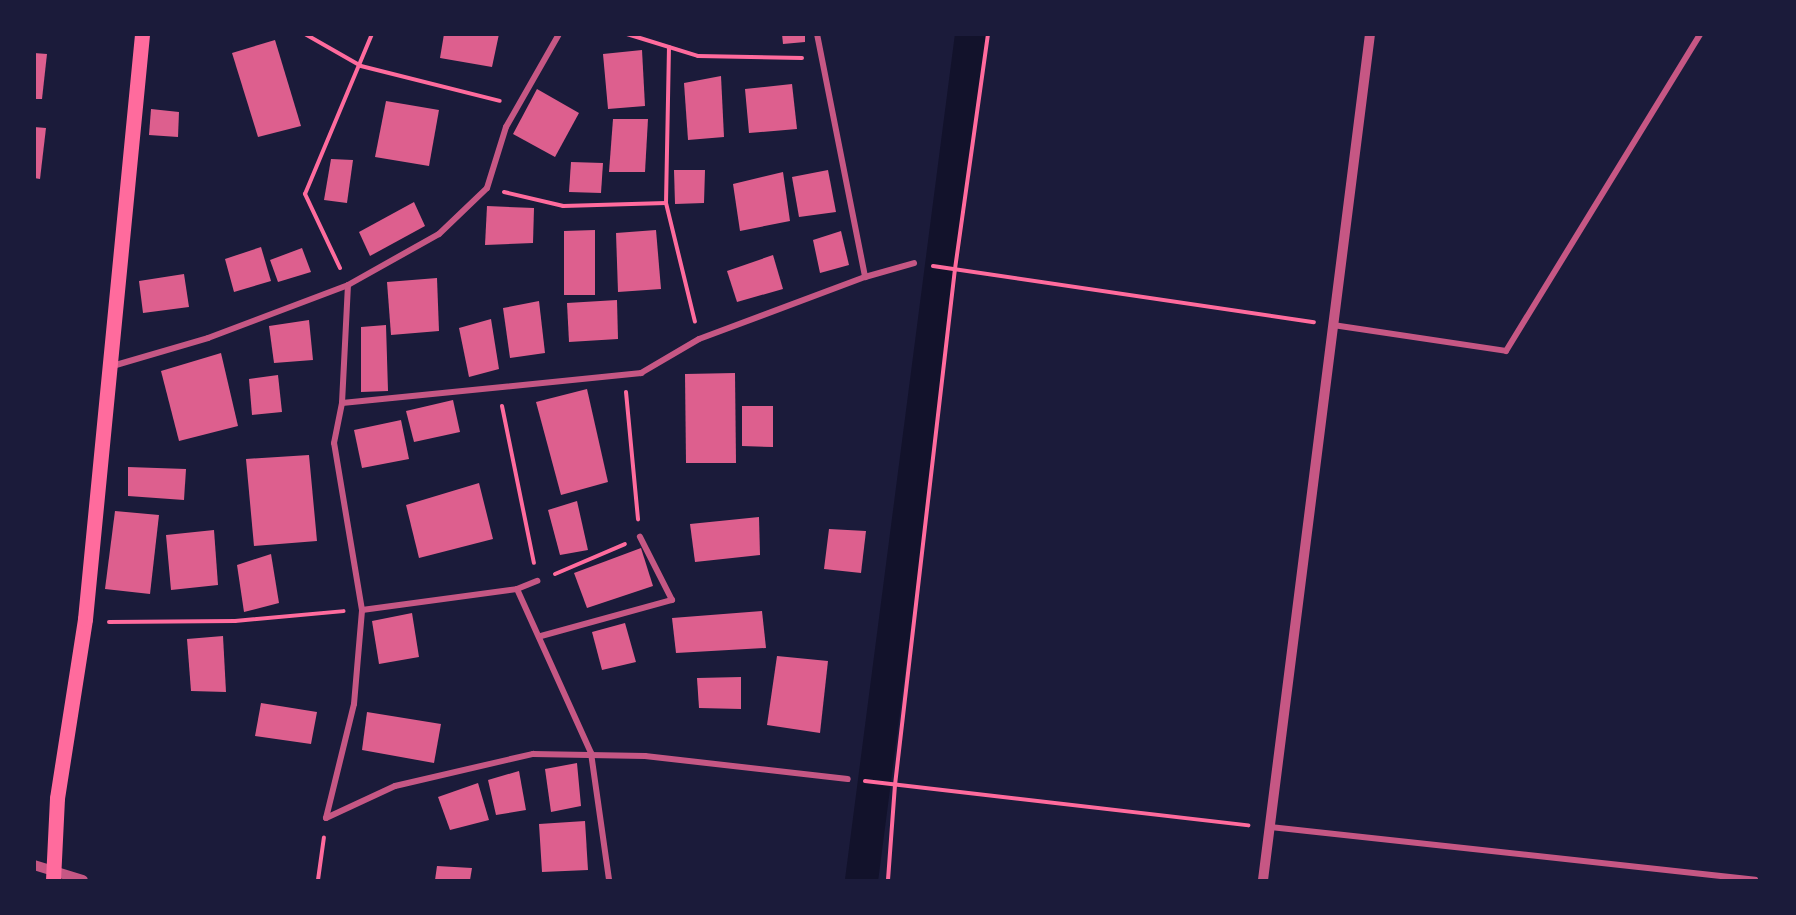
<!DOCTYPE html>
<html>
<head>
<meta charset="utf-8">
<style>
	body { margin:0 }
	#map { position:relative; width:1796px; height:915px; overflow:hidden; background:#1b1b3a; font-family:"Exo 2",sans-serif }
	div>[style] { position:absolute }
	.canal>* { height:33px; margin:-16.5px; padding:0 16.5px; transform-origin:16.5px; border-radius:16.5px; background:#12122b }
	.building>* { inset:0; background:#dd5f8e }
	.path>* { height:4px; margin:-2px; padding:0 2px; transform-origin:2px; border-radius:2px; background:#ff6b9d }
	.minor>* { height:6px; margin:-3px; padding:0 3px; transform-origin:3px; border-radius:3px; background:#c65784 }
	.tertiary>* { height:10px; margin:-5px; padding:0 5px; transform-origin:5px; border-radius:5px; background:#c65784 }
	.primary>* { height:15px; margin:-7.5px; padding:0 7.5px; transform-origin:7.5px; border-radius:7.5px; background:#ff6b9d }
	span { translate:-50% -50%; white-space:nowrap; text-align:center; line-height:1.15; -webkit-text-stroke:6px #1b1b3a; paint-order:stroke }
	.frame { position:absolute; inset:0; border:36px solid #1b1b3a; pointer-events:none }
</style>
</head>
<body>
<div id="map">
	<div class="canal">
		<div style="left:861px;top:880px;width:853px;rotate:-82.59deg"></div>
	</div>
	<div class="building">
		<div style="clip-path:polygon(444px 34px,499px 34px,492px 67px,440px 58px)"></div>
		<div style="clip-path:polygon(782px 34px,805px 34px,805px 42px,783px 44px)"></div>
		<div style="clip-path:polygon(275px 40px,301px 126px,258px 137px,232px 53px)"></div>
		<div style="clip-path:polygon(642px 50px,645px 106px,608px 109px,603px 54px)"></div>
		<div style="clip-path:polygon(34px 53px,47px 54px,42px 99px,34px 99px)"></div>
		<div style="clip-path:polygon(721px 76px,724px 137px,688px 140px,684px 83px)"></div>
		<div style="clip-path:polygon(792px 84px,797px 129px,749px 133px,745px 89px)"></div>
		<div style="clip-path:polygon(537px 89px,579px 113px,555px 157px,513px 134px)"></div>
		<div style="clip-path:polygon(386px 101px,439px 110px,429px 166px,375px 157px)"></div>
		<div style="clip-path:polygon(151px 109px,179px 112px,178px 137px,149px 135px)"></div>
		<div style="clip-path:polygon(613px 119px,648px 119px,645px 172px,609px 172px)"></div>
		<div style="clip-path:polygon(34px 127px,46px 128px,40px 179px,34px 178px)"></div>
		<div style="clip-path:polygon(331px 159px,353px 160px,347px 203px,324px 200px)"></div>
		<div style="clip-path:polygon(571px 162px,603px 163px,601px 193px,569px 192px)"></div>
		<div style="clip-path:polygon(674px 170px,705px 170px,704px 203px,675px 204px)"></div>
		<div style="clip-path:polygon(828px 170px,836px 212px,799px 217px,792px 177px)"></div>
		<div style="clip-path:polygon(783px 172px,790px 221px,740px 231px,733px 184px)"></div>
		<div style="clip-path:polygon(414px 202px,425px 226px,370px 256px,359px 232px)"></div>
		<div style="clip-path:polygon(487px 206px,534px 208px,533px 243px,485px 245px)"></div>
		<div style="clip-path:polygon(595px 230px,595px 295px,564px 295px,564px 231px)"></div>
		<div style="clip-path:polygon(656px 230px,661px 289px,618px 292px,616px 233px)"></div>
		<div style="clip-path:polygon(841px 231px,849px 265px,820px 273px,813px 240px)"></div>
		<div style="clip-path:polygon(261px 247px,271px 281px,234px 292px,225px 259px)"></div>
		<div style="clip-path:polygon(302px 248px,311px 272px,278px 282px,270px 260px)"></div>
		<div style="clip-path:polygon(773px 255px,783px 289px,737px 302px,727px 271px)"></div>
		<div style="clip-path:polygon(184px 274px,189px 307px,143px 313px,139px 281px)"></div>
		<div style="clip-path:polygon(437px 278px,439px 331px,391px 335px,387px 282px)"></div>
		<div style="clip-path:polygon(617px 300px,618px 339px,569px 342px,567px 303px)"></div>
		<div style="clip-path:polygon(539px 301px,545px 353px,510px 358px,503px 308px)"></div>
		<div style="clip-path:polygon(491px 319px,499px 369px,469px 377px,459px 328px)"></div>
		<div style="clip-path:polygon(309px 320px,313px 360px,274px 363px,269px 326px)"></div>
		<div style="clip-path:polygon(386px 325px,388px 391px,361px 392px,361px 327px)"></div>
		<div style="clip-path:polygon(221px 353px,238px 426px,179px 441px,161px 371px)"></div>
		<div style="clip-path:polygon(735px 373px,736px 463px,686px 463px,685px 374px)"></div>
		<div style="clip-path:polygon(278px 375px,282px 412px,252px 415px,249px 379px)"></div>
		<div style="clip-path:polygon(587px 389px,608px 482px,561px 495px,536px 402px)"></div>
		<div style="clip-path:polygon(453px 400px,460px 432px,414px 442px,406px 411px)"></div>
		<div style="clip-path:polygon(742px 406px,773px 406px,773px 447px,742px 446px)"></div>
		<div style="clip-path:polygon(401px 420px,409px 459px,362px 468px,354px 430px)"></div>
		<div style="clip-path:polygon(309px 455px,317px 541px,254px 546px,246px 459px)"></div>
		<div style="clip-path:polygon(128px 467px,186px 469px,184px 500px,128px 496px)"></div>
		<div style="clip-path:polygon(479px 483px,493px 539px,419px 558px,406px 505px)"></div>
		<div style="clip-path:polygon(577px 501px,588px 550px,560px 555px,548px 510px)"></div>
		<div style="clip-path:polygon(115px 511px,159px 515px,150px 594px,105px 589px)"></div>
		<div style="clip-path:polygon(759px 517px,760px 555px,695px 562px,690px 524px)"></div>
		<div style="clip-path:polygon(829px 529px,866px 531px,861px 573px,824px 569px)"></div>
		<div style="clip-path:polygon(214px 530px,218px 585px,171px 590px,166px 535px)"></div>
		<div style="clip-path:polygon(641px 548px,653px 586px,587px 608px,574px 573px)"></div>
		<div style="clip-path:polygon(271px 554px,279px 603px,244px 612px,237px 565px)"></div>
		<div style="clip-path:polygon(762px 611px,766px 648px,676px 653px,672px 618px)"></div>
		<div style="clip-path:polygon(412px 613px,419px 657px,379px 664px,372px 621px)"></div>
		<div style="clip-path:polygon(625px 623px,636px 662px,602px 670px,592px 632px)"></div>
		<div style="clip-path:polygon(223px 636px,226px 692px,191px 691px,187px 639px)"></div>
		<div style="clip-path:polygon(777px 656px,828px 661px,820px 733px,767px 725px)"></div>
		<div style="clip-path:polygon(741px 677px,741px 709px,699px 708px,697px 678px)"></div>
		<div style="clip-path:polygon(261px 703px,317px 712px,311px 744px,255px 736px)"></div>
		<div style="clip-path:polygon(367px 712px,441px 724px,434px 763px,362px 750px)"></div>
		<div style="clip-path:polygon(577px 763px,581px 806px,551px 812px,545px 769px)"></div>
		<div style="clip-path:polygon(519px 771px,526px 810px,496px 815px,488px 780px)"></div>
		<div style="clip-path:polygon(478px 783px,489px 820px,450px 830px,438px 797px)"></div>
		<div style="clip-path:polygon(585px 821px,588px 870px,542px 872px,539px 824px)"></div>
		<div style="clip-path:polygon(437px 866px,472px 868px,470px 880px,435px 880px)"></div>
	</div>
	<div class="path">
		<div style="left:305px;top:34px;width:64px;rotate:29.7deg"></div>
		<div style="left:361px;top:66px;width:143px;rotate:14.1deg"></div>
		<div style="left:627px;top:34px;width:74px;rotate:17.2deg"></div>
		<div style="left:698px;top:56px;width:104px;rotate:1.1deg"></div>
		<div style="left:669px;top:47px;width:156px;rotate:91.1deg"></div>
		<div style="left:666px;top:203px;width:122px;rotate:76.3deg"></div>
		<div style="left:504px;top:192px;width:61px;rotate:13.3deg"></div>
		<div style="left:563px;top:206px;width:103px;rotate:-1.7deg"></div>
		<div style="left:933px;top:266px;width:385px;rotate:8.4deg"></div>
		<div style="left:340px;top:268px;width:82px;rotate:-115.3deg"></div>
		<div style="left:305px;top:194px;width:173px;rotate:-67.3deg"></div>
		<div style="left:626px;top:392px;width:128px;rotate:84.6deg"></div>
		<div style="left:502px;top:406px;width:160px;rotate:78.5deg"></div>
		<div style="left:555px;top:574px;width:76px;rotate:-23.2deg"></div>
		<div style="left:109px;top:622px;width:126px;rotate:-0.5deg"></div>
		<div style="left:235px;top:621px;width:109px;rotate:-5.2deg"></div>
		<div style="left:865px;top:781px;width:386px;rotate:6.6deg"></div>
		<div style="left:318px;top:880px;width:43px;rotate:-82.1deg"></div>
		<div style="left:888px;top:880px;width:95px;rotate:-85.8deg"></div>
		<div style="left:895px;top:785px;width:519px;rotate:-83.37deg"></div>
		<div style="left:955px;top:269px;width:237px;rotate:-82deg"></div>
	</div>
	<div class="minor">
		<div style="left:817px;top:34px;width:248px;rotate:78.8deg"></div>
		<div style="left:1333px;top:325px;width:175px;rotate:8.5deg"></div>
		<div style="left:1506px;top:351px;width:372px;rotate:-58.5deg"></div>
		<div style="left:109px;top:367px;width:103px;rotate:-16.3deg"></div>
		<div style="left:208px;top:338px;width:150px;rotate:-20.7deg"></div>
		<div style="left:348px;top:285px;width:104px;rotate:-29.3deg"></div>
		<div style="left:439px;top:234px;width:66px;rotate:-43.8deg"></div>
		<div style="left:487px;top:188px;width:64px;rotate:-72.7deg"></div>
		<div style="left:506px;top:127px;width:107px;rotate:-60.3deg"></div>
		<div style="left:342px;top:403px;width:301px;rotate:-5.7deg"></div>
		<div style="left:641px;top:373px;width:67px;rotate:-30.4deg"></div>
		<div style="left:699px;top:339px;width:177px;rotate:-20.5deg"></div>
		<div style="left:865px;top:277px;width:51px;rotate:-15.9deg"></div>
		<div style="left:517px;top:589px;width:180px;rotate:65.7deg"></div>
		<div style="left:591px;top:753px;width:128px;rotate:81.9deg"></div>
		<div style="left:362px;top:610px;width:156px;rotate:-7.7deg"></div>
		<div style="left:517px;top:589px;width:22px;rotate:-22deg"></div>
		<div style="left:541px;top:636px;width:136px;rotate:-15.4deg"></div>
		<div style="left:672px;top:600px;width:71px;rotate:-116.9deg"></div>
		<div style="left:326px;top:818px;width:117px;rotate:-76.2deg"></div>
		<div style="left:354px;top:704px;width:94px;rotate:-85.1deg"></div>
		<div style="left:362px;top:610px;width:169px;rotate:-99.5deg"></div>
		<div style="left:334px;top:443px;width:41px;rotate:-78.7deg"></div>
		<div style="left:342px;top:403px;width:118px;rotate:-87.1deg"></div>
		<div style="left:326px;top:818px;width:76px;rotate:-24.9deg"></div>
		<div style="left:395px;top:786px;width:142px;rotate:-13.1deg"></div>
		<div style="left:533px;top:754px;width:112px;rotate:1deg"></div>
		<div style="left:645px;top:756px;width:204px;rotate:6.5deg"></div>
		<div style="left:1270px;top:827px;width:488px;rotate:6.2deg"></div>
	</div>
	<div class="tertiary">
		<div style="left:34px;top:865px;width:51px;rotate:17deg"></div>
		<div style="left:1263px;top:880px;width:853px;rotate:-82.79deg"></div>
	</div>
	<div class="primary">
		<div style="left:53px;top:880px;width:82px;rotate:-87.2deg"></div>
		<div style="left:57px;top:798px;width:181px;rotate:-81.1deg"></div>
		<div style="left:85px;top:619px;width:588px;rotate:-84.43deg"></div>
	</div>
	<div class="frame"></div>
</div>
</body>
</html>
